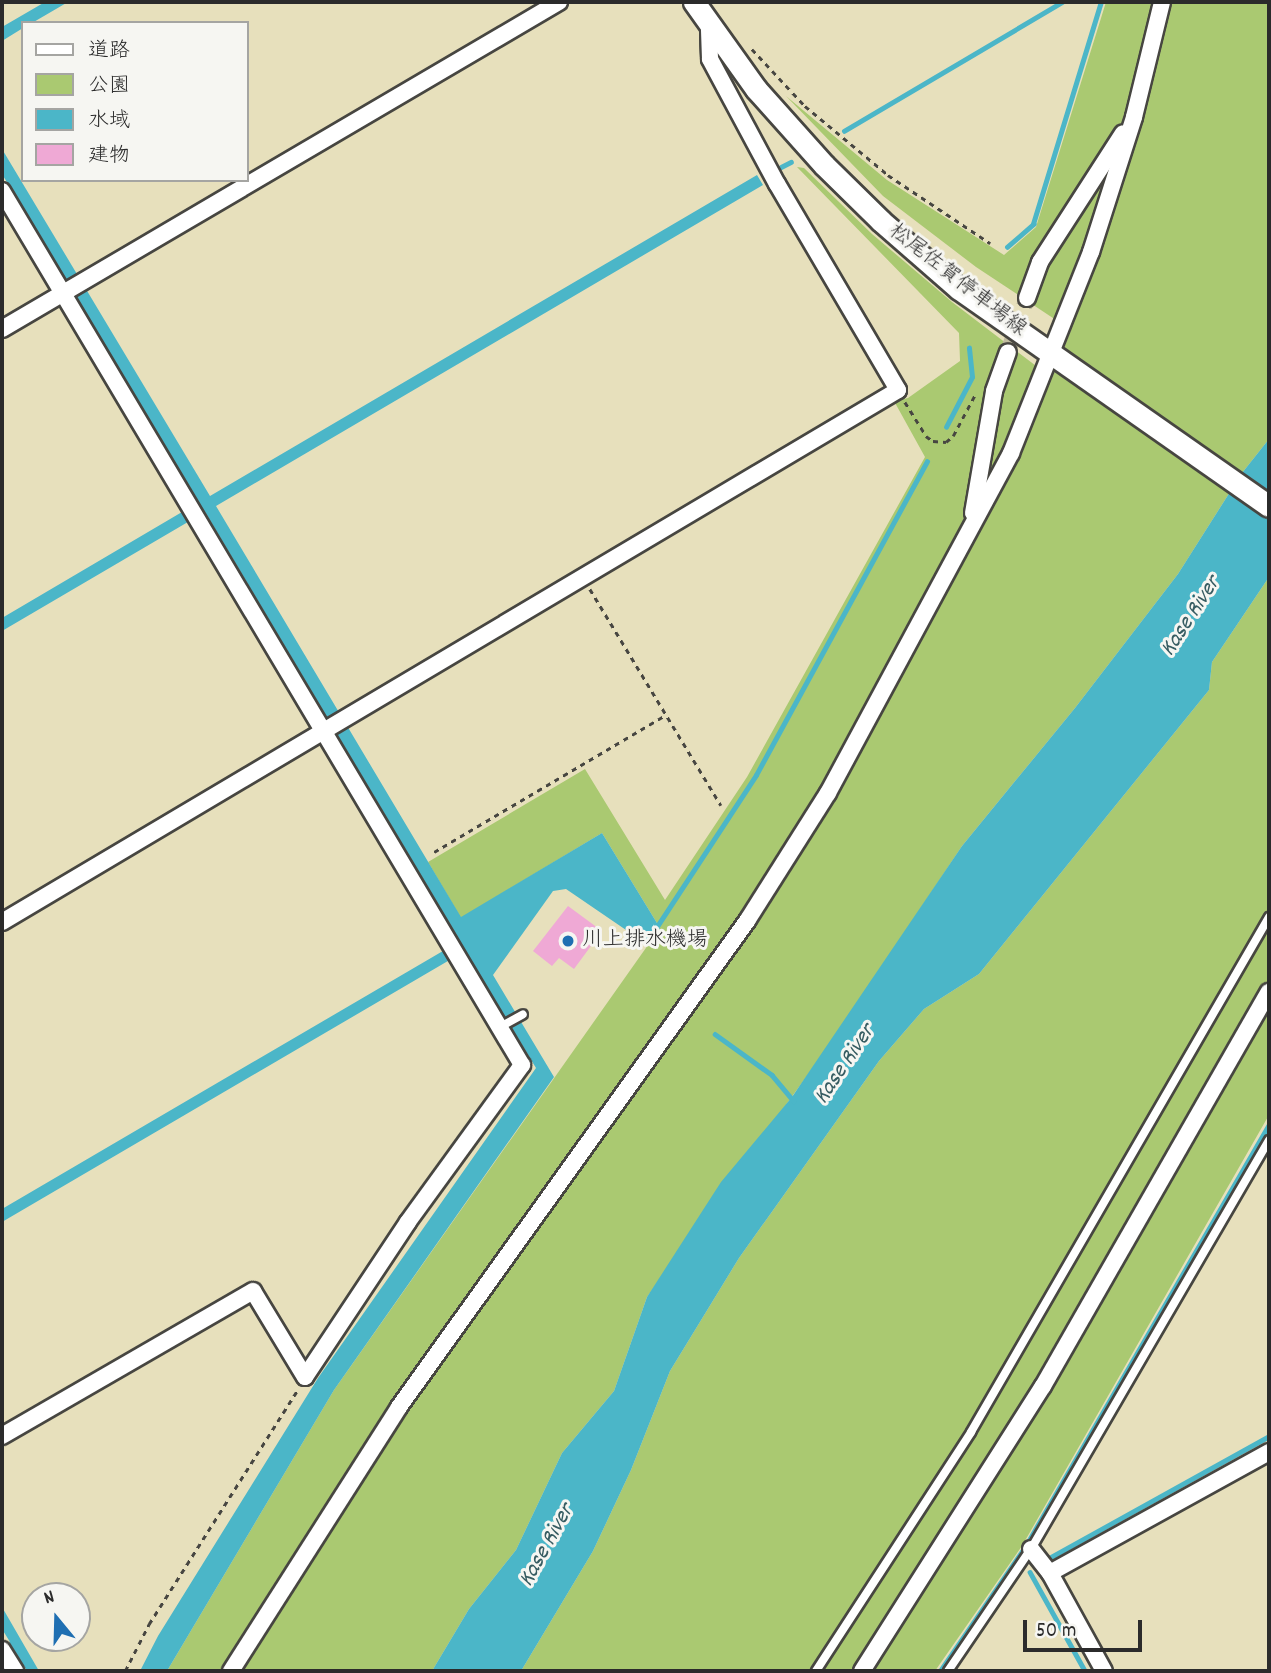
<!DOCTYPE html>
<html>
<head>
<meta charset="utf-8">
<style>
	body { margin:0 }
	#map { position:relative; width:1271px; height:1673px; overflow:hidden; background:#e7e0bc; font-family:Dekko,"Klee One",sans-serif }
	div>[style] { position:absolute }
	.green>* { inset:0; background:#aac971 }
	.water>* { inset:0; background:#4bb6c8 }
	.stream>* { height:4.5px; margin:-2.25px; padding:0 2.25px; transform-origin:2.25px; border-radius:2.25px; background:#4bb6c8 }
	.building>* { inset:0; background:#efa9d5 }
	.minor-tunnel>* { height:16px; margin-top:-8px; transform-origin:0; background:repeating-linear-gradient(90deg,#c1bc9f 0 16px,transparent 0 24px) }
	.path>* { height:2.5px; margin-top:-1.25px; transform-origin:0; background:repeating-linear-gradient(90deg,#474641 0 5px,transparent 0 10px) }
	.roads { filter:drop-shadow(2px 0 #474641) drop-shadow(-2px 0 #474641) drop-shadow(0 2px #474641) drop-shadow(0 -2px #474641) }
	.service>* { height:8px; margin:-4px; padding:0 4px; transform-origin:4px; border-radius:4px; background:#fff }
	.minor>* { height:16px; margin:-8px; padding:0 8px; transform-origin:8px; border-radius:8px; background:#fff }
	.secondary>* { height:21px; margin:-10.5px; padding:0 10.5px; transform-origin:10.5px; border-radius:10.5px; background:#fff }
	.dots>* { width:19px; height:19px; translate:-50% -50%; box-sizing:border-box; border:4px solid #f6f6f2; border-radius:50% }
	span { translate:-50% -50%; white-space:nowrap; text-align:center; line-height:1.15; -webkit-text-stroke:6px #f6f6f2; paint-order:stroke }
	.street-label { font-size:21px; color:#2b2b2b }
	.poi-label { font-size:21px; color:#2b2b2b }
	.left { translate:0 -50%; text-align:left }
	.water-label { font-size:23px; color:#365c62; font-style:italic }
	.frame { position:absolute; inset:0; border:4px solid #2b2b2b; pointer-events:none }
	.legend { position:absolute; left:21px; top:21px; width:228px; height:161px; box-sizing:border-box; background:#f6f6f2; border:2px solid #a5a5a2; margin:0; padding:9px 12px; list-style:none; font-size:21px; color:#2b2b2b }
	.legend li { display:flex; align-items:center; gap:14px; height:35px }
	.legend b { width:35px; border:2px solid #a5a5a2 }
	.north { position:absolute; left:21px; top:1582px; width:70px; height:70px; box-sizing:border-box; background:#f6f6f2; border:2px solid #a5a5a2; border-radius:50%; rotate:341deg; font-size:19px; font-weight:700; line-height:28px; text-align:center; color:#2b2b2b }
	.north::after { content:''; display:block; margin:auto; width:24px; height:32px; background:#1f6fb2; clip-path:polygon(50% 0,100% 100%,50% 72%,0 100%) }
	.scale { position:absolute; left:1023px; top:1620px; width:119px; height:32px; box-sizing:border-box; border:4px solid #2b2b2b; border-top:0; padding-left:9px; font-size:21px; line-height:24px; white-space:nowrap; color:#2b2b2b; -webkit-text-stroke:5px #f6f6f2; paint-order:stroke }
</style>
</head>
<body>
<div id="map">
	<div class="green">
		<div style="clip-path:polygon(1106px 2px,1269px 2px,1269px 439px,1242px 473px,1178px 574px,1075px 708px,962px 846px,835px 1037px,647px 1297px,614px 1391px,562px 1453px,516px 1550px,469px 1609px,432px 1671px,167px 1671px,334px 1390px,660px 928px,602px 833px,461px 918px,428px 862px,585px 769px,665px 900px,747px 777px,925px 457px,894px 401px,908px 398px,960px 361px,959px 333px,797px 167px,804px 168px,872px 234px,952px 302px,1052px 378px,1071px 330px,976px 267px,883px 196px,786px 96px,887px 180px,1004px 255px,1036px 227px)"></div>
		<div style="clip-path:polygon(1269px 577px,1269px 1115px,1022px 1546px,935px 1671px,521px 1671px,593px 1551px,631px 1470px,670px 1371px,739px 1258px,879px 1061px,924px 1009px,979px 974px,1209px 690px,1212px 662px)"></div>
	</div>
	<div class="water">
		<div style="clip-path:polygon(45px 2px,68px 2px,32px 23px,23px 23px,23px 28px,2px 41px,2px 27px)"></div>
		<div style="clip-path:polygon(2px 149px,210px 496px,757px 175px,763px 185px,216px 506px,461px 917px,602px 833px,660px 928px,648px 945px,566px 889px,553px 891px,493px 975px,554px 1077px,334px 1390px,167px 1671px,140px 1671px,158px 1636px,318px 1378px,536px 1068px,465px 951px,2px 1222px,2px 1209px,460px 941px,205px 512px,2px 631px,2px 618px,199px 502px,2px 174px)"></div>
		<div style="clip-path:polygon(1269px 439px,1269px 577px,1212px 662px,1209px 690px,979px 974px,924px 1009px,879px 1061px,739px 1258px,670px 1371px,631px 1470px,593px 1551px,521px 1671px,432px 1671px,469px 1609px,516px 1550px,562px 1453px,614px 1391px,647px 1297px,721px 1182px,792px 1097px,962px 846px,1075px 708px,1178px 574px,1242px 473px)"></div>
		<div style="clip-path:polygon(2px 1607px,39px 1671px,27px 1671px,14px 1650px,2px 1657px,2px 1647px,10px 1642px,2px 1629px)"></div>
	</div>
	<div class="stream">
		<div style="left:844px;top:131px;width:253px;rotate:-30.6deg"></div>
		<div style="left:781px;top:167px;width:11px;rotate:-27deg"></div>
		<div style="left:1007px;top:247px;width:35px;rotate:-41deg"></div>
		<div style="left:1033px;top:224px;width:232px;rotate:-73deg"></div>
		<div style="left:946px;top:427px;width:56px;rotate:-62.5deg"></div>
		<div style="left:972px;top:377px;width:29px;rotate:-96deg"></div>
		<div style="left:658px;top:925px;width:179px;rotate:-56.8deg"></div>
		<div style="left:756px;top:775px;width:357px;rotate:-61.4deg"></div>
		<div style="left:715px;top:1034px;width:70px;rotate:35.7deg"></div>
		<div style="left:772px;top:1075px;width:34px;rotate:50deg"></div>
		<div style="left:1051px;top:1557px;width:249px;rotate:-29deg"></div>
		<div style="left:1030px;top:1572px;width:113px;rotate:60.9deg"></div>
		<div style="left:940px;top:1671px;width:150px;rotate:-55.6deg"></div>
		<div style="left:1025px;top:1547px;width:487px;rotate:-60deg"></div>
	</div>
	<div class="building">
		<div style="clip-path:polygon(568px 906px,602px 931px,574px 969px,559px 958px,552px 966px,533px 951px)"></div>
	</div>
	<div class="minor-tunnel">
		<div style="left:1008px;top:352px;width:57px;rotate:-70.6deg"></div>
	</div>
	<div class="path">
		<div style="left:752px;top:49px;width:78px;rotate:47.1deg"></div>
		<div style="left:805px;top:106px;width:108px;rotate:39.7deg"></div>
		<div style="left:888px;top:175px;width:123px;rotate:33.7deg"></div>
		<div style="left:905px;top:402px;width:40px;rotate:58deg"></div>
		<div style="left:926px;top:436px;width:9px;rotate:36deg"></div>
		<div style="left:933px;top:441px;width:13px;rotate:4deg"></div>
		<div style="left:946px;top:442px;width:9px;rotate:-41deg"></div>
		<div style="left:953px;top:436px;width:49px;rotate:-61.9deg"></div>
		<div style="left:590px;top:589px;width:253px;rotate:58.8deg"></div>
		<div style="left:434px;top:852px;width:269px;rotate:-30.6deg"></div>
		<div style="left:125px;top:1671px;width:53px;rotate:-62.9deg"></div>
		<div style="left:149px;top:1624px;width:276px;rotate:-57.6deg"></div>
	</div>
	<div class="roads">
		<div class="service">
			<div style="left:500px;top:1027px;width:26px;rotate:-29deg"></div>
			<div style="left:816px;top:1671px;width:285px;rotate:-57deg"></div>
			<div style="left:971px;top:1432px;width:595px;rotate:-59.94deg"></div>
			<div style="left:948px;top:1671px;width:148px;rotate:-55.8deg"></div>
			<div style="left:1031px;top:1549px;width:473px;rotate:-59.8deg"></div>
		</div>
		<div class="minor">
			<div style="left:2px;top:191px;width:1017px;rotate:59.25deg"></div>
			<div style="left:522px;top:1065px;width:194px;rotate:126deg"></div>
			<div style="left:408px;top:1222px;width:186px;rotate:123.6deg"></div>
			<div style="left:305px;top:1377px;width:100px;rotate:-121.2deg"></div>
			<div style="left:253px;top:1291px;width:290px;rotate:150deg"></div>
			<div style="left:1027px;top:298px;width:38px;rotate:-70deg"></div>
			<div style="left:1040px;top:262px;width:153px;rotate:-57.2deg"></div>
			<div style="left:2px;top:329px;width:646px;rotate:-30.42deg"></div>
			<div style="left:973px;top:513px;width:124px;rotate:-80.2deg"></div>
			<div style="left:994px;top:391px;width:41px;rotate:-70.3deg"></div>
			<div style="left:2px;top:922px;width:1042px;rotate:-30.7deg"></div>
			<div style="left:898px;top:390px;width:239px;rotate:-120.4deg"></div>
			<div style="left:777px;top:184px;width:142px;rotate:-118.2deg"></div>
			<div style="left:710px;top:59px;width:36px;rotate:-92deg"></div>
			<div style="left:1031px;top:1549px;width:31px;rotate:52deg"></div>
			<div style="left:2px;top:1650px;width:25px;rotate:58deg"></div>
			<div style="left:231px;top:1671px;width:313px;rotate:-57.5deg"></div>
			<div style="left:399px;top:1407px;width:598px;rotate:-54.4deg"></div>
			<div style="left:747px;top:921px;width:151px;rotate:-57.7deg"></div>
			<div style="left:828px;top:793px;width:386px;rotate:-61.7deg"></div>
			<div style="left:1011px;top:453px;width:216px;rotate:-68.3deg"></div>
			<div style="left:1091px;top:252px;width:142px;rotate:-72.3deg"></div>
			<div style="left:1134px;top:117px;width:118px;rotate:-76.3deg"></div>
			<div style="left:862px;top:1671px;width:338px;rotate:-57.6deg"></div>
			<div style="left:1043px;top:1386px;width:454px;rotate:-60.2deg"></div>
			<div style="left:1104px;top:1671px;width:112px;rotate:-118.9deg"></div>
			<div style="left:1050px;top:1573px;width:250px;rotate:-28.9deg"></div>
		</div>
		<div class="secondary">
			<div style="left:694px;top:2px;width:107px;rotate:54.5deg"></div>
			<div style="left:756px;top:89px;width:102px;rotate:48.2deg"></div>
			<div style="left:824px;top:165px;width:80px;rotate:44.5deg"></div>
			<div style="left:881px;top:221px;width:103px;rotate:41.1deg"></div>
			<div style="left:959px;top:289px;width:378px;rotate:35deg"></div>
		</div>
	</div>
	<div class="dots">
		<div style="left:568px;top:941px;background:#1f6fb2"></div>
	</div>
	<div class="street-label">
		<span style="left:957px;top:281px;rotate:38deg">松尾佐賀停車場線</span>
	</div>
	<div class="poi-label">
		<span class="left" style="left:582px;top:941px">川上排水機場</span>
	</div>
	<div class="water-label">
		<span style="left:1192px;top:617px;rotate:-57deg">Kase River</span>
		<span style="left:846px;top:1065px;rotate:-56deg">Kase River</span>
		<span style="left:548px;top:1546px;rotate:-61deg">Kase River</span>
	</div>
	<div class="frame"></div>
	<ul class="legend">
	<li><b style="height:9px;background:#fff"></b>道路</li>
	<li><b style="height:19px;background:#aac971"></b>公園</li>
	<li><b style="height:19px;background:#4bb6c8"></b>水域</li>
	<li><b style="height:19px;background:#efa9d5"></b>建物</li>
	</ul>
	<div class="north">N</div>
	<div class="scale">50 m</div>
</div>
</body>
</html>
